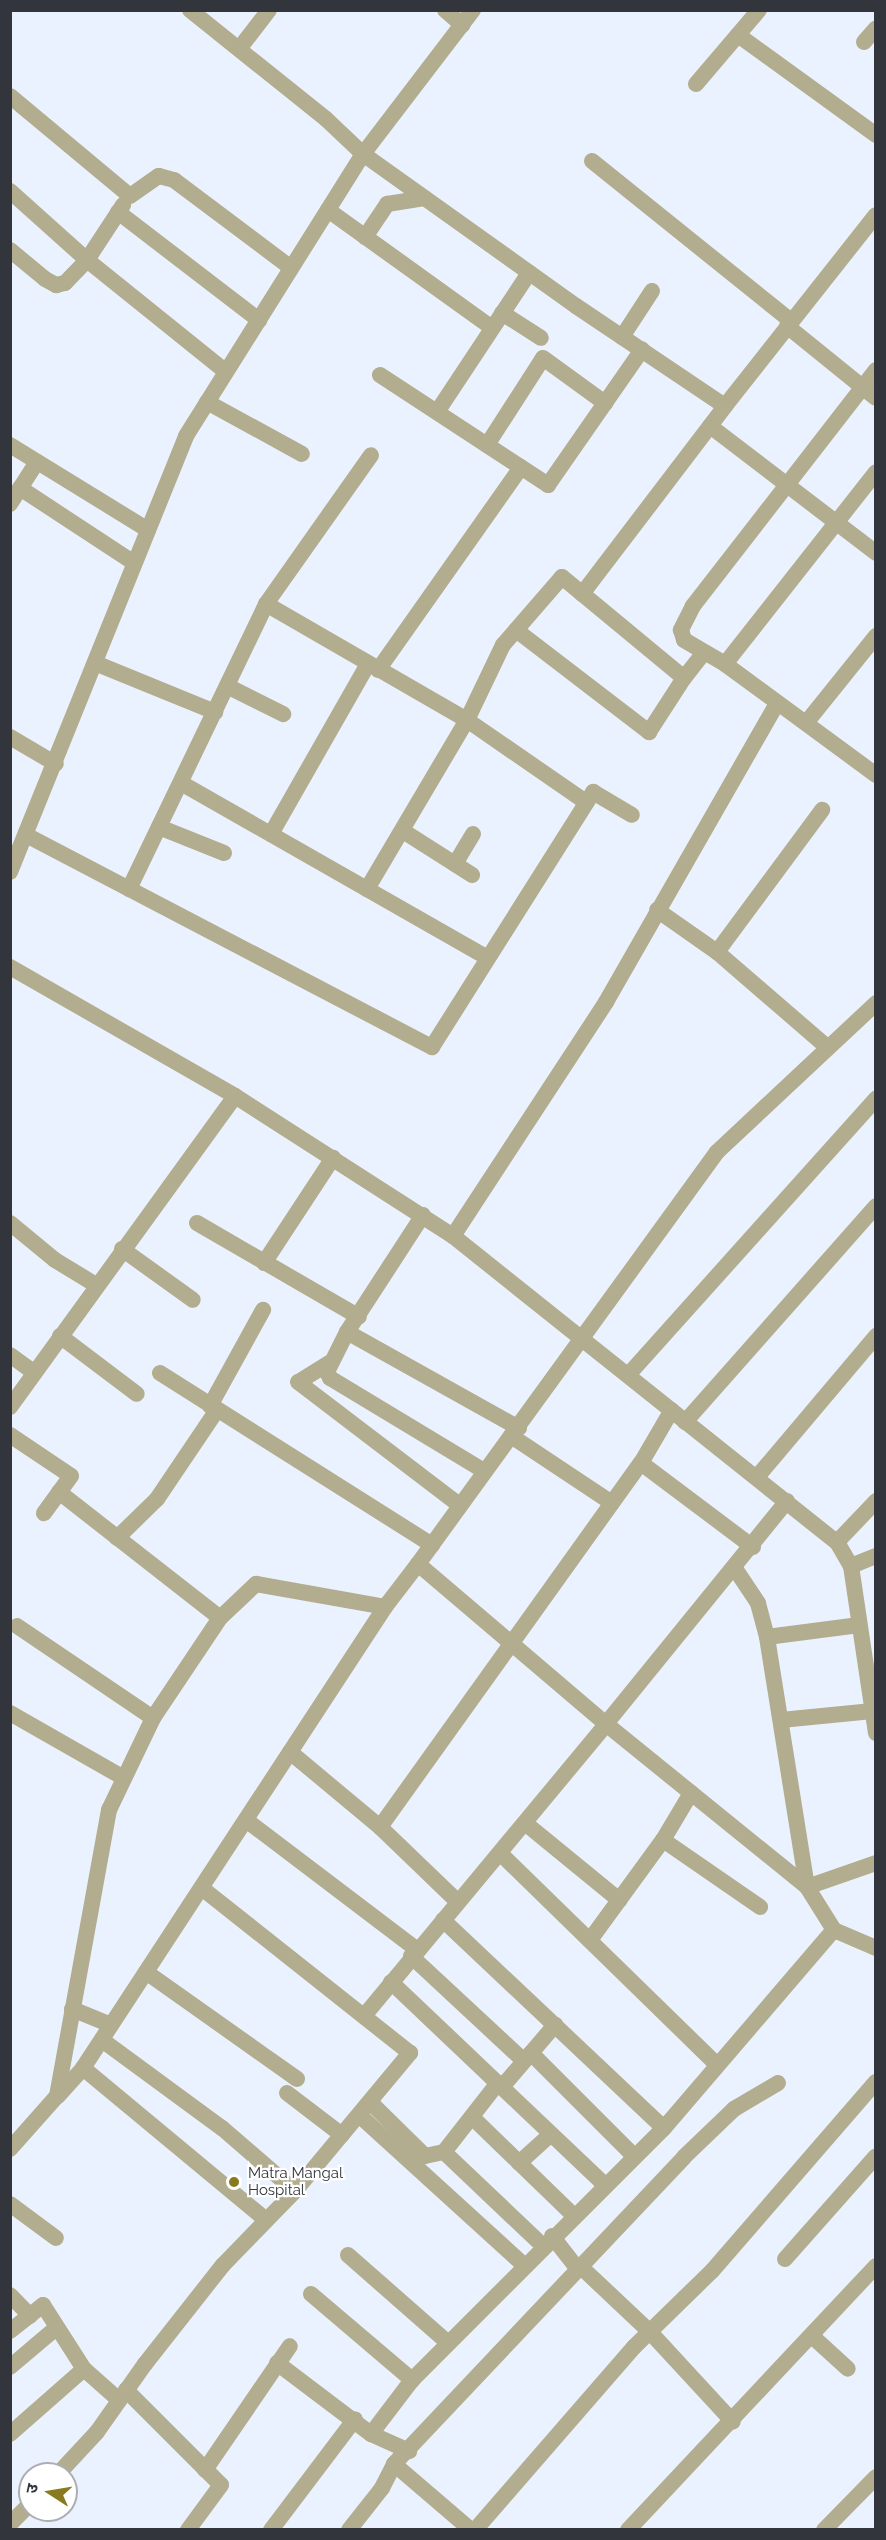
<!DOCTYPE html>
<html>
<head>
<meta charset="utf-8">
<style>
	body { margin:0 }
	#map { position:relative; width:886px; height:2540px; overflow:hidden; background:#ebf2ff; font-family:Raleway,"Noto Sans Devanagari",sans-serif }
	div>[style] { position:absolute }
	.street>* { height:16px; margin:-8px; padding:0 8px; transform-origin:8px; border-radius:8px; background:#b2ad8e }
	.dots>* { width:16px; height:16px; translate:-50% -50%; box-sizing:border-box; border:3px solid #fff; border-radius:50% }
	span { translate:-50% -50%; white-space:nowrap; text-align:center; line-height:1.15; -webkit-text-stroke:4.5px #fff; paint-order:stroke }
	.poi-label { font-size:15px; color:#32353b }
	.left { translate:0 -50%; text-align:left }
	.frame { position:absolute; inset:0; border:12px solid #32353b; pointer-events:none }
	.north { position:absolute; left:18px; top:2462px; width:60px; height:60px; box-sizing:border-box; background:#fff; border:2px solid #adaeb1; border-radius:50%; rotate:282deg; font-size:16px; font-weight:700; line-height:24px; text-align:center; color:#32353b }
	.north::after { content:''; display:block; margin:auto; width:21px; height:27px; background:#897a1f; clip-path:polygon(50% 0,100% 100%,50% 72%,0 100%) }
</style>
</head>
<body>
<div id="map">
	<div class="street">
		<div style="left:190px;top:10px;width:174px;rotate:38.7deg"></div>
		<div style="left:326px;top:119px;width:51px;rotate:43.4deg"></div>
		<div style="left:363px;top:154px;width:262px;rotate:35.5deg"></div>
		<div style="left:576px;top:306px;width:179px;rotate:33.9deg"></div>
		<div style="left:725px;top:406px;width:243px;rotate:-51.7deg"></div>
		<div style="left:445px;top:10px;width:23px;rotate:41deg"></div>
		<div style="left:738px;top:35px;width:170px;rotate:35.9deg"></div>
		<div style="left:864px;top:42px;width:18px;rotate:-49deg"></div>
		<div style="left:239px;top:49px;width:49px;rotate:-52.4deg"></div>
		<div style="left:696px;top:84px;width:97px;rotate:-49.6deg"></div>
		<div style="left:10px;top:96px;width:156px;rotate:39.8deg"></div>
		<div style="left:130px;top:196px;width:35px;rotate:-35deg"></div>
		<div style="left:159px;top:176px;width:16px;rotate:15deg"></div>
		<div style="left:174px;top:180px;width:145px;rotate:36.9deg"></div>
		<div style="left:592px;top:161px;width:255px;rotate:38.8deg"></div>
		<div style="left:10px;top:191px;width:103px;rotate:41.9deg"></div>
		<div style="left:87px;top:260px;width:177px;rotate:38.8deg"></div>
		<div style="left:328px;top:210px;width:202px;rotate:35.7deg"></div>
		<div style="left:118px;top:212px;width:178px;rotate:37.5deg"></div>
		<div style="left:365px;top:237px;width:40px;rotate:-56deg"></div>
		<div style="left:387px;top:204px;width:38px;rotate:-9deg"></div>
		<div style="left:10px;top:250px;width:45px;rotate:39.6deg"></div>
		<div style="left:45px;top:279px;width:13px;rotate:29deg"></div>
		<div style="left:56px;top:285px;width:9px;rotate:-13deg"></div>
		<div style="left:65px;top:283px;width:32px;rotate:-46deg"></div>
		<div style="left:87px;top:260px;width:66px;rotate:-56.8deg"></div>
		<div style="left:502px;top:313px;width:46px;rotate:32.7deg"></div>
		<div style="left:787px;top:326px;width:114px;rotate:39deg"></div>
		<div style="left:622px;top:337px;width:55px;rotate:-56.9deg"></div>
		<div style="left:876px;top:370px;width:299px;rotate:127.8deg"></div>
		<div style="left:693px;top:606px;width:27px;rotate:117deg"></div>
		<div style="left:681px;top:630px;width:10px;rotate:73deg"></div>
		<div style="left:684px;top:640px;width:48px;rotate:30.3deg"></div>
		<div style="left:725px;top:664px;width:187px;rotate:36.3deg"></div>
		<div style="left:380px;top:375px;width:201px;rotate:33.2deg"></div>
		<div style="left:548px;top:485px;width:165px;rotate:-55.2deg"></div>
		<div style="left:207px;top:402px;width:108px;rotate:28.7deg"></div>
		<div style="left:437px;top:412px;width:167px;rotate:-56.5deg"></div>
		<div style="left:710px;top:426px;width:209px;rotate:37.4deg"></div>
		<div style="left:10px;top:445px;width:162px;rotate:31.6deg"></div>
		<div style="left:487px;top:445px;width:103px;rotate:-57.2deg"></div>
		<div style="left:543px;top:358px;width:77px;rotate:36deg"></div>
		<div style="left:20px;top:488px;width:136px;rotate:33.3deg"></div>
		<div style="left:10px;top:504px;width:50px;rotate:-57.3deg"></div>
		<div style="left:582px;top:594px;width:236px;rotate:-52.7deg"></div>
		<div style="left:266px;top:604px;width:232px;rotate:30deg"></div>
		<div style="left:467px;top:720px;width:83px;rotate:-64.4deg"></div>
		<div style="left:503px;top:645px;width:90px;rotate:-49.1deg"></div>
		<div style="left:562px;top:577px;width:158px;rotate:39.6deg"></div>
		<div style="left:684px;top:678px;width:31px;rotate:-52deg"></div>
		<div style="left:516px;top:630px;width:168px;rotate:37.5deg"></div>
		<div style="left:649px;top:732px;width:64px;rotate:-57.1deg"></div>
		<div style="left:95px;top:663px;width:130px;rotate:22.2deg"></div>
		<div style="left:725px;top:664px;width:244px;rotate:-51.8deg"></div>
		<div style="left:378px;top:670px;width:248px;rotate:-54.8deg"></div>
		<div style="left:227px;top:686px;width:63px;rotate:26.6deg"></div>
		<div style="left:806px;top:723px;width:112px;rotate:-51.2deg"></div>
		<div style="left:10px;top:737px;width:53px;rotate:30.4deg"></div>
		<div style="left:181px;top:783px;width:353px;rotate:29.7deg"></div>
		<div style="left:159px;top:827px;width:70px;rotate:21.8deg"></div>
		<div style="left:403px;top:831px;width:82px;rotate:32.5deg"></div>
		<div style="left:271px;top:834px;width:196px;rotate:-60.3deg"></div>
		<div style="left:28px;top:836px;width:456px;rotate:27.6deg"></div>
		<div style="left:432px;top:1047px;width:302px;rotate:-57.7deg"></div>
		<div style="left:593px;top:792px;width:45px;rotate:30.5deg"></div>
		<div style="left:455px;top:864px;width:35px;rotate:-59deg"></div>
		<div style="left:10px;top:872px;width:470px;rotate:-68deg"></div>
		<div style="left:186px;top:436px;width:333px;rotate:-57.9deg"></div>
		<div style="left:363px;top:154px;width:181px;rotate:-52.6deg"></div>
		<div style="left:129px;top:889px;width:316px;rotate:-64.3deg"></div>
		<div style="left:266px;top:604px;width:182px;rotate:-54.8deg"></div>
		<div style="left:367px;top:889px;width:196px;rotate:-59.4deg"></div>
		<div style="left:467px;top:720px;width:145px;rotate:34.6deg"></div>
		<div style="left:657px;top:910px;width:73px;rotate:35deg"></div>
		<div style="left:717px;top:952px;width:144px;rotate:40.8deg"></div>
		<div style="left:717px;top:952px;width:177px;rotate:-53.5deg"></div>
		<div style="left:10px;top:967px;width:259px;rotate:29.8deg"></div>
		<div style="left:235px;top:1096px;width:259px;rotate:32.7deg"></div>
		<div style="left:453px;top:1236px;width:491px;rotate:38.6deg"></div>
		<div style="left:837px;top:1542px;width:28px;rotate:60deg"></div>
		<div style="left:851px;top:1566px;width:169px;rotate:81.5deg"></div>
		<div style="left:423px;top:1215px;width:140px;rotate:123deg"></div>
		<div style="left:347px;top:1332px;width:45px;rotate:116.6deg"></div>
		<div style="left:327px;top:1372px;width:7px;rotate:63deg"></div>
		<div style="left:330px;top:1378px;width:180px;rotate:31.1deg"></div>
		<div style="left:10px;top:1223px;width:58px;rotate:39.4deg"></div>
		<div style="left:55px;top:1260px;width:48px;rotate:31.4deg"></div>
		<div style="left:197px;top:1223px;width:187px;rotate:30.1deg"></div>
		<div style="left:453px;top:1236px;width:280px;rotate:-56.8deg"></div>
		<div style="left:606px;top:1002px;width:344px;rotate:-60.2deg"></div>
		<div style="left:122px;top:1249px;width:87px;rotate:35.7deg"></div>
		<div style="left:264px;top:1263px;width:126px;rotate:-56.7deg"></div>
		<div style="left:347px;top:1332px;width:197px;rotate:29.2deg"></div>
		<div style="left:60px;top:1336px;width:96px;rotate:37deg"></div>
		<div style="left:10px;top:1355px;width:29px;rotate:36deg"></div>
		<div style="left:329px;top:1363px;width:36px;rotate:148deg"></div>
		<div style="left:298px;top:1382px;width:201px;rotate:37.3deg"></div>
		<div style="left:160px;top:1373px;width:322px;rotate:32.3deg"></div>
		<div style="left:629px;top:1374px;width:370px;rotate:-48.1deg"></div>
		<div style="left:210px;top:1406px;width:110px;rotate:-61.1deg"></div>
		<div style="left:10px;top:1407px;width:384px;rotate:-54.1deg"></div>
		<div style="left:685px;top:1422px;width:288px;rotate:-48.5deg"></div>
		<div style="left:10px;top:1435px;width:73px;rotate:33.9deg"></div>
		<div style="left:71px;top:1476px;width:46px;rotate:126.1deg"></div>
		<div style="left:511px;top:1436px;width:121px;rotate:33.6deg"></div>
		<div style="left:641px;top:1463px;width:140px;rotate:36.9deg"></div>
		<div style="left:757px;top:1477px;width:185px;rotate:-49.8deg"></div>
		<div style="left:59px;top:1492px;width:204px;rotate:38deg"></div>
		<div style="left:787px;top:1501px;width:287px;rotate:129.1deg"></div>
		<div style="left:606px;top:1724px;width:247px;rotate:-139.6deg"></div>
		<div style="left:418px;top:1564px;width:509px;rotate:-54.03deg"></div>
		<div style="left:717px;top:1152px;width:218px;rotate:-43.1deg"></div>
		<div style="left:117px;top:1538px;width:56px;rotate:-44.3deg"></div>
		<div style="left:157px;top:1499px;width:107px;rotate:-56deg"></div>
		<div style="left:837px;top:1542px;width:57px;rotate:-46.4deg"></div>
		<div style="left:851px;top:1566px;width:27px;rotate:-22deg"></div>
		<div style="left:17px;top:1626px;width:164px;rotate:34.1deg"></div>
		<div style="left:767px;top:1637px;width:93px;rotate:-7.4deg"></div>
		<div style="left:10px;top:1713px;width:131px;rotate:29.7deg"></div>
		<div style="left:781px;top:1720px;width:92px;rotate:-5.6deg"></div>
		<div style="left:290px;top:1752px;width:117px;rotate:39.8deg"></div>
		<div style="left:380px;top:1827px;width:108px;rotate:43.9deg"></div>
		<div style="left:246px;top:1820px;width:215px;rotate:37.2deg"></div>
		<div style="left:525px;top:1823px;width:122px;rotate:39.3deg"></div>
		<div style="left:380px;top:1827px;width:448px;rotate:-54.4deg"></div>
		<div style="left:641px;top:1463px;width:61px;rotate:-59.7deg"></div>
		<div style="left:663px;top:1840px;width:118px;rotate:34.6deg"></div>
		<div style="left:500px;top:1853px;width:302px;rotate:44.3deg"></div>
		<div style="left:443px;top:1920px;width:303px;rotate:43.3deg"></div>
		<div style="left:834px;top:1930px;width:46px;rotate:23.2deg"></div>
		<div style="left:590px;top:1940px;width:124px;rotate:-53.9deg"></div>
		<div style="left:663px;top:1840px;width:55px;rotate:-59.2deg"></div>
		<div style="left:411px;top:1956px;width:154px;rotate:42.9deg"></div>
		<div style="left:146px;top:1972px;width:185px;rotate:35.3deg"></div>
		<div style="left:391px;top:1982px;width:294px;rotate:43.5deg"></div>
		<div style="left:72px;top:2009px;width:42px;rotate:22.3deg"></div>
		<div style="left:364px;top:2016px;width:379px;rotate:-50.3deg"></div>
		<div style="left:606px;top:1724px;width:259px;rotate:39deg"></div>
		<div style="left:807px;top:1887px;width:253px;rotate:-99.1deg"></div>
		<div style="left:767px;top:1637px;width:35px;rotate:-105deg"></div>
		<div style="left:758px;top:1603px;width:43px;rotate:-123.7deg"></div>
		<div style="left:102px;top:2040px;width:149px;rotate:36.3deg"></div>
		<div style="left:222px;top:2128px;width:96px;rotate:40.8deg"></div>
		<div style="left:531px;top:2053px;width:146px;rotate:45deg"></div>
		<div style="left:83px;top:2068px;width:238px;rotate:39.7deg"></div>
		<div style="left:502px;top:2087px;width:82px;rotate:-49.5deg"></div>
		<div style="left:287px;top:2093px;width:69px;rotate:37.4deg"></div>
		<div style="left:58px;top:2096px;width:38px;rotate:-48deg"></div>
		<div style="left:83px;top:2068px;width:551px;rotate:-56.77deg"></div>
		<div style="left:385px;top:1607px;width:54px;rotate:-52.5deg"></div>
		<div style="left:370px;top:2102px;width:77px;rotate:44.5deg"></div>
		<div style="left:425px;top:2156px;width:19px;rotate:-12deg"></div>
		<div style="left:444px;top:2152px;width:137px;rotate:43.5deg"></div>
		<div style="left:359px;top:2115px;width:223px;rotate:42.3deg"></div>
		<div style="left:472px;top:2117px;width:141px;rotate:44.1deg"></div>
		<div style="left:10px;top:2149px;width:71px;rotate:-48.4deg"></div>
		<div style="left:57px;top:2096px;width:291px;rotate:-79.7deg"></div>
		<div style="left:109px;top:1810px;width:102px;rotate:-64.4deg"></div>
		<div style="left:153px;top:1718px;width:120px;rotate:-56.2deg"></div>
		<div style="left:220px;top:1618px;width:50px;rotate:-43.4deg"></div>
		<div style="left:256px;top:1584px;width:131px;rotate:10.1deg"></div>
		<div style="left:444px;top:2152px;width:88px;rotate:-52deg"></div>
		<div style="left:519px;top:2163px;width:43px;rotate:-42.2deg"></div>
		<div style="left:10px;top:2204px;width:57px;rotate:36.5deg"></div>
		<div style="left:552px;top:2236px;width:41px;rotate:52deg"></div>
		<div style="left:348px;top:2255px;width:133px;rotate:41.3deg"></div>
		<div style="left:785px;top:2259px;width:137px;rotate:-48.5deg"></div>
		<div style="left:580px;top:2266px;width:96px;rotate:43.3deg"></div>
		<div style="left:650px;top:2332px;width:122px;rotate:47.3deg"></div>
		<div style="left:311px;top:2294px;width:133px;rotate:40.4deg"></div>
		<div style="left:10px;top:2295px;width:29px;rotate:46deg"></div>
		<div style="left:10px;top:2331px;width:42px;rotate:-38.2deg"></div>
		<div style="left:43px;top:2305px;width:76px;rotate:57.4deg"></div>
		<div style="left:84px;top:2369px;width:47px;rotate:41.5deg"></div>
		<div style="left:813px;top:2337px;width:47px;rotate:42.4deg"></div>
		<div style="left:277px;top:2363px;width:118px;rotate:37.1deg"></div>
		<div style="left:371px;top:2434px;width:68px;rotate:-52.8deg"></div>
		<div style="left:412px;top:2380px;width:356px;rotate:-45deg"></div>
		<div style="left:664px;top:2128px;width:261px;rotate:-49.4deg"></div>
		<div style="left:834px;top:1930px;width:51px;rotate:-122.1deg"></div>
		<div style="left:807px;top:1887px;width:73px;rotate:-19.2deg"></div>
		<div style="left:10px;top:2367px;width:59px;rotate:-40.2deg"></div>
		<div style="left:126px;top:2390px;width:134px;rotate:45deg"></div>
		<div style="left:221px;top:2485px;width:56px;rotate:126.3deg"></div>
		<div style="left:10px;top:2434px;width:98px;rotate:-41.3deg"></div>
		<div style="left:371px;top:2434px;width:42px;rotate:24.1deg"></div>
		<div style="left:394px;top:2464px;width:101px;rotate:40.6deg"></div>
		<div style="left:205px;top:2470px;width:150px;rotate:-55.6deg"></div>
		<div style="left:58px;top:2474px;width:57px;rotate:-47.1deg"></div>
		<div style="left:97px;top:2432px;width:83px;rotate:-54.8deg"></div>
		<div style="left:145px;top:2364px;width:126px;rotate:-51.8deg"></div>
		<div style="left:223px;top:2265px;width:103px;rotate:-45.8deg"></div>
		<div style="left:295px;top:2191px;width:180px;rotate:-50.2deg"></div>
		<div style="left:410px;top:2053px;width:265px;rotate:-141.6deg"></div>
		<div style="left:10px;top:2524px;width:28px;rotate:-45deg"></div>
		<div style="left:271px;top:2530px;width:139px;rotate:-52.9deg"></div>
		<div style="left:349px;top:2530px;width:53px;rotate:-51.8deg"></div>
		<div style="left:382px;top:2488px;width:27px;rotate:-63deg"></div>
		<div style="left:394px;top:2464px;width:422px;rotate:-46.6deg"></div>
		<div style="left:684px;top:2157px;width:69px;rotate:-43.8deg"></div>
		<div style="left:734px;top:2109px;width:51px;rotate:-30.6deg"></div>
		<div style="left:475px;top:2530px;width:242px;rotate:-49deg"></div>
		<div style="left:634px;top:2347px;width:109px;rotate:-44.3deg"></div>
		<div style="left:712px;top:2271px;width:250px;rotate:-49.1deg"></div>
		<div style="left:628px;top:2530px;width:362px;rotate:-46.8deg"></div>
		<div style="left:824px;top:2530px;width:74px;rotate:-45.5deg"></div>
	</div>
	<div class="dots">
		<div style="left:234px;top:2182px;background:#897a1f"></div>
	</div>
	<div class="poi-label">
		<span class="left" style="left:248px;top:2182px">Matra Mangal<br>Hospital</span>
	</div>
	<div class="frame"></div>
	<div class="north">उ</div>
</div>
</body>
</html>
